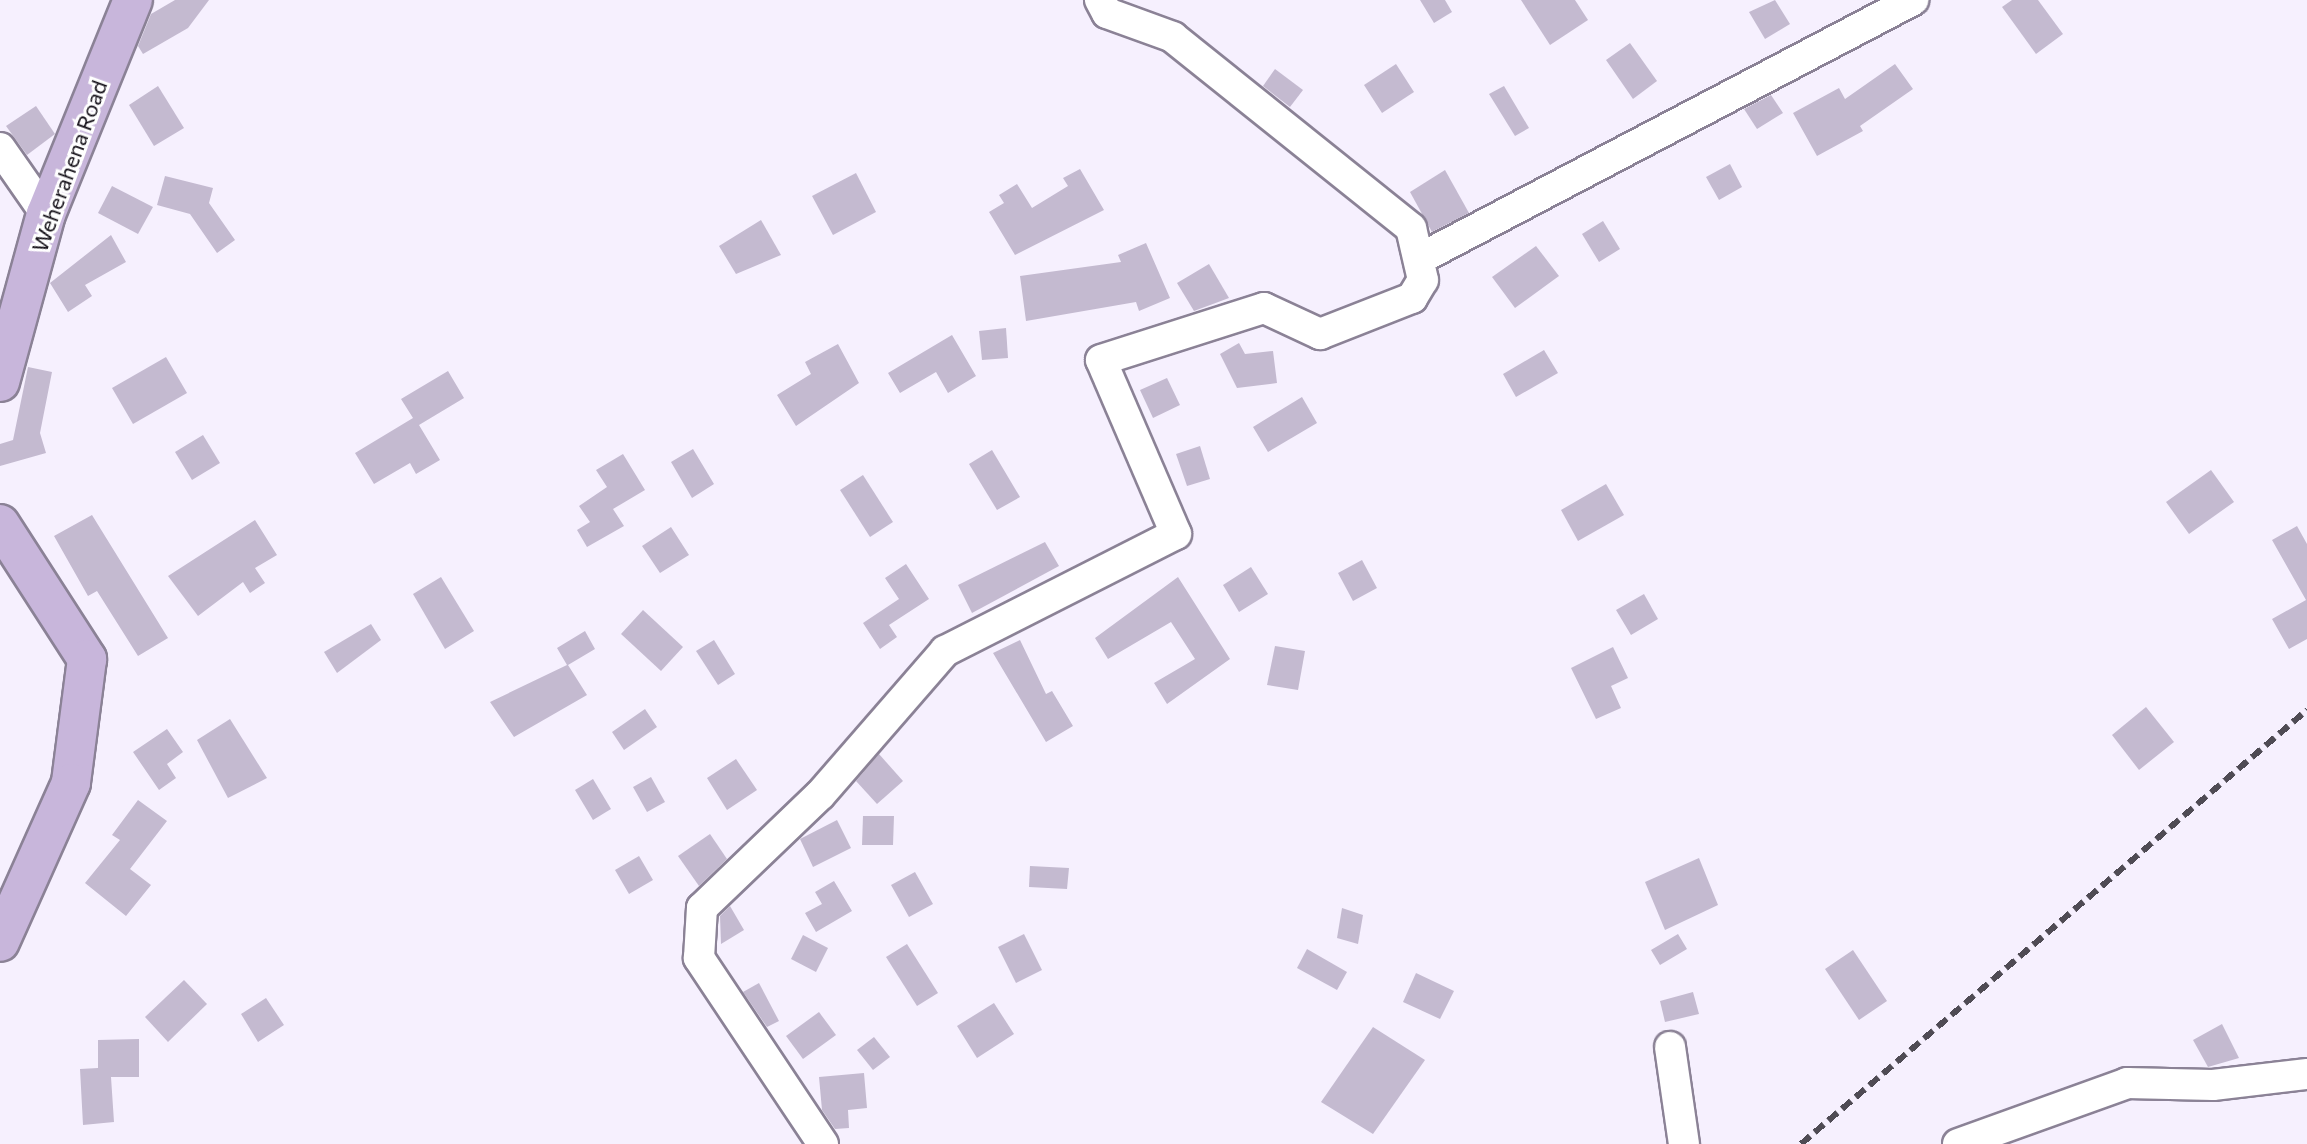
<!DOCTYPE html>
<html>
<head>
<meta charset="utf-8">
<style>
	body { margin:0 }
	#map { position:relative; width:2307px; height:1144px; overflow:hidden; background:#f6f0fe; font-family:Commissioner,sans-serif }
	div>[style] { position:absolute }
	.building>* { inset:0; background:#c4bad0 }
	.roads { filter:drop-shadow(2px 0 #8b8296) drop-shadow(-2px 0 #8b8296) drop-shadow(0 2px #8b8296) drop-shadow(0 -2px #8b8296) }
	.minor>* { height:30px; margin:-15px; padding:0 15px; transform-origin:15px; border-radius:15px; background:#fff }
	.major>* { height:38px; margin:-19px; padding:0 19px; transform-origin:19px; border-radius:19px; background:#c8b6db }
	.rail>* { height:6px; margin-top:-3px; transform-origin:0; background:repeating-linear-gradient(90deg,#4f4b54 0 12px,transparent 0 18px) }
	span { translate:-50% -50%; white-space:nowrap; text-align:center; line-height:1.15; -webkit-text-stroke:6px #fff; paint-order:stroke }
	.street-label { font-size:22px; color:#141018 }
</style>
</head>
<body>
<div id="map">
	<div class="building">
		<div style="clip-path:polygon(175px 0,209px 0,188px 28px,143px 54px,138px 46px,151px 14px)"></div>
		<div style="clip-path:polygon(1420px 0,1445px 0,1452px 12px,1434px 23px)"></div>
		<div style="clip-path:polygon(1521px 0,1575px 0,1588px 20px,1550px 45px)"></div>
		<div style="clip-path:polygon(1775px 0,1790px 24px,1765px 39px,1749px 12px)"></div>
		<div style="clip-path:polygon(2012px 0,2038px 0,2063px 34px,2036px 54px,2002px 7px)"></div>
		<div style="clip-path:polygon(1630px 43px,1657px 81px,1633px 99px,1606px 60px)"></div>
		<div style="clip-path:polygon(1396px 64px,1414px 92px,1382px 113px,1364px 85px)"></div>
		<div style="clip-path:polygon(1895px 64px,1913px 89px,1860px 126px,1863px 131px,1817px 156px,1793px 113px,1839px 88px,1845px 99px)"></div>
		<div style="clip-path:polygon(1275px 69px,1303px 90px,1290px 107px,1263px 86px)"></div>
		<div style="clip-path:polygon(158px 86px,184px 128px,154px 146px,129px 105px)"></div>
		<div style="clip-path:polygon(1504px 86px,1529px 128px,1515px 136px,1489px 94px)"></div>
		<div style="clip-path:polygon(1771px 95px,1783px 113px,1757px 129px,1744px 109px)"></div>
		<div style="clip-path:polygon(36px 106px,55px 134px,27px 155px,6px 126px)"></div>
		<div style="clip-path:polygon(1730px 164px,1742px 187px,1719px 200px,1706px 177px)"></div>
		<div style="clip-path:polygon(1080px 169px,1104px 210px,1015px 255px,989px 212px,1004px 203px,999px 195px,1017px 184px,1032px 208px,1068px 186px,1063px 178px)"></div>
		<div style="clip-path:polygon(1445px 170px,1469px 213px,1432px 232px,1410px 192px)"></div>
		<div style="clip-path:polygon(856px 173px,876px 212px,833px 235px,812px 196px)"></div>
		<div style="clip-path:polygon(165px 176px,213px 188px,209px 203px,235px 240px,217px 253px,190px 214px,157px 205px)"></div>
		<div style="clip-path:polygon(112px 186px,153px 207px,138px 234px,98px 213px)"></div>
		<div style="clip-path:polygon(761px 220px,781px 255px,736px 274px,719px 246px)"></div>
		<div style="clip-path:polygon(1603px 221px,1620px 249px,1599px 262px,1582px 234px)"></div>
		<div style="clip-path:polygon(111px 235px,126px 262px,85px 285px,92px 296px,68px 312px,50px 283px)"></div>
		<div style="clip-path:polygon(1146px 243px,1170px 298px,1139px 311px,1136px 302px,1026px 321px,1020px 276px,1121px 262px,1118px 255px)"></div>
		<div style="clip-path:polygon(1536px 246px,1559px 276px,1515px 308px,1492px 277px)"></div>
		<div style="clip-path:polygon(1209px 264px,1229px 298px,1194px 311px,1177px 283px)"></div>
		<div style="clip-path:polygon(1006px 328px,1008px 358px,982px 360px,979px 331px)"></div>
		<div style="clip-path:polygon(952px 335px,976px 376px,948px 393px,936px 372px,900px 393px,888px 373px)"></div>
		<div style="clip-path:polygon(1239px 343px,1245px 354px,1273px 351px,1277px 383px,1237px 388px,1220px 354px)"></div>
		<div style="clip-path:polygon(838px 344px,859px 383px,796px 426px,777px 395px,811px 374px,805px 362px)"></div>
		<div style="clip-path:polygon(1544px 350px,1558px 373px,1516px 397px,1503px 374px)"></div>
		<div style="clip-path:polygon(166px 357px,187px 393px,133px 424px,112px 388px)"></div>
		<div style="clip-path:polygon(28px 367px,52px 372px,40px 433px,46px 453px,0 466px,0 444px,13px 440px)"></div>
		<div style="clip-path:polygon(448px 371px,464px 398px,419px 425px,440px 460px,416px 474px,410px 463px,374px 484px,355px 453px,413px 418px,401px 399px)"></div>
		<div style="clip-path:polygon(1167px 378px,1180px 405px,1153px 418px,1140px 390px)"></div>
		<div style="clip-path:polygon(1302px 397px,1317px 423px,1268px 452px,1253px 427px)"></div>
		<div style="clip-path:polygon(203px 435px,220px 463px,192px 480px,175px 452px)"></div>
		<div style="clip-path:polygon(1200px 446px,1210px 479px,1187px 486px,1176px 454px)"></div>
		<div style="clip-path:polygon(693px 449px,714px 484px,692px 498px,671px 462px)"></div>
		<div style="clip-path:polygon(992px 450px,1020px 497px,997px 510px,969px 464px)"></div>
		<div style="clip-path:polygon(623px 454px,645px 490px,613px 509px,624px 526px,587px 547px,577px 530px,590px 522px,579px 506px,607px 487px,596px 470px)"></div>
		<div style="clip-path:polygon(2211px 470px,2234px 502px,2189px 534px,2166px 502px)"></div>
		<div style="clip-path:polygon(863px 475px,893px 522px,870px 537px,840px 490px)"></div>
		<div style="clip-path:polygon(1606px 484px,1624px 515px,1578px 541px,1561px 510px)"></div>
		<div style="clip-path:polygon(92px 515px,168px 638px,138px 656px,97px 591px,88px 596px,54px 536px)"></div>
		<div style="clip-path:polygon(255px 520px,277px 555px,255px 568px,265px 583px,250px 593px,243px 582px,198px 616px,168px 576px)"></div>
		<div style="clip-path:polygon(2297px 526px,2307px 544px,2307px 639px,2289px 649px,2272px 619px,2306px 600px,2272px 540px)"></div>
		<div style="clip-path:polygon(671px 527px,689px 555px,660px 573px,642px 546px)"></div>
		<div style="clip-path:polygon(1045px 542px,1059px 566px,972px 613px,958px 585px)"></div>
		<div style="clip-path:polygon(1362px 560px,1377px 588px,1353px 601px,1338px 573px)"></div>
		<div style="clip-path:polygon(906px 564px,929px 599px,889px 625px,897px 637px,880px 649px,863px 623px,899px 599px,885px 578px)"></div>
		<div style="clip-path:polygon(1251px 567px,1268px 594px,1239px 612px,1223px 585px)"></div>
		<div style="clip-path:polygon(441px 577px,474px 631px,445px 649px,413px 594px)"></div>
		<div style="clip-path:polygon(1178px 577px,1230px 659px,1167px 704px,1154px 683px,1195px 659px,1171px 622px,1108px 659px,1095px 638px)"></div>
		<div style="clip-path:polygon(1644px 594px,1658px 619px,1631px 635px,1616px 610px)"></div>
		<div style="clip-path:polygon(643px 610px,683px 647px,661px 671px,621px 634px)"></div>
		<div style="clip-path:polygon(371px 624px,381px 640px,337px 673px,324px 652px)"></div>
		<div style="clip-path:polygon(585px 631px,595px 649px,568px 665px,587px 695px,514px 737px,490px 702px,567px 665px,557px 648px)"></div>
		<div style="clip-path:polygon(714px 640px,735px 674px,718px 685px,696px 651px)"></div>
		<div style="clip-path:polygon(1020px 640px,1046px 694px,1052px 691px,1073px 726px,1046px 742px,993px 653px)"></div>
		<div style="clip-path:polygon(1275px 646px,1305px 651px,1298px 690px,1267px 685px)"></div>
		<div style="clip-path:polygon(1613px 647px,1628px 678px,1611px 686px,1621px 708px,1596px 719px,1571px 668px)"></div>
		<div style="clip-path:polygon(2146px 707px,2174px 742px,2139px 770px,2112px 735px)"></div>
		<div style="clip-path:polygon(645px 709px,657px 727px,624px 750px,612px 732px)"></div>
		<div style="clip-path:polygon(230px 719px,267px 778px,228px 798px,197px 740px)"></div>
		<div style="clip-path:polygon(167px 729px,183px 752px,167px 764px,176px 778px,159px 790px,133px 752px)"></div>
		<div style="clip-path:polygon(879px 754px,903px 781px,877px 804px,856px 781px)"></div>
		<div style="clip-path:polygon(736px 759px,757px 790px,727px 810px,707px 778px)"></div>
		<div style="clip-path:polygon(651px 777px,665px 802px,647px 812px,633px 787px)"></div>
		<div style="clip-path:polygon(593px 779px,611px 809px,593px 820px,575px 790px)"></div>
		<div style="clip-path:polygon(138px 800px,167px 821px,130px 869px,151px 885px,126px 916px,85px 883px,120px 840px,112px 835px)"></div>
		<div style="clip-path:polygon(863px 816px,894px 816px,893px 845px,862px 845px)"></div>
		<div style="clip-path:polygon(837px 820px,851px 848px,813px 867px,800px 839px)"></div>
		<div style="clip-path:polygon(710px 834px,727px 859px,699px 886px,678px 856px)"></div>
		<div style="clip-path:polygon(639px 856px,653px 880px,629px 894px,615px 870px)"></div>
		<div style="clip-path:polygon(1699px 858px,1718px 905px,1665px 930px,1645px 882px)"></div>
		<div style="clip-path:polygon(1030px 866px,1069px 868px,1067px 889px,1029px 887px)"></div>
		<div style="clip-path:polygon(915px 872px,933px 904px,909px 917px,891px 885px)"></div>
		<div style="clip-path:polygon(834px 881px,852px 911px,816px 932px,805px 913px,822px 904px,815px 892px)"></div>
		<div style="clip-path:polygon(730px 906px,744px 930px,721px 944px,720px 916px)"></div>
		<div style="clip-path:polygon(1342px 908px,1363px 915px,1358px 944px,1337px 938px)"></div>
		<div style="clip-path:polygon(1024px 934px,1042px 970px,1016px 983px,998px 947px)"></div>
		<div style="clip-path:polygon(1678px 934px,1687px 949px,1660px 965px,1651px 950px)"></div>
		<div style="clip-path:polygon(803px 935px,828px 948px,816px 972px,791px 959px)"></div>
		<div style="clip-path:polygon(907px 944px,938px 993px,917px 1006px,886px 957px)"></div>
		<div style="clip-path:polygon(1307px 949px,1347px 972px,1337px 990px,1297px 968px)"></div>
		<div style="clip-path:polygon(1853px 950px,1887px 1001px,1859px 1020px,1825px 969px)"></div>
		<div style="clip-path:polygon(1416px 973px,1454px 991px,1440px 1019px,1403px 1002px)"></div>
		<div style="clip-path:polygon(184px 980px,207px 1004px,168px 1042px,145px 1017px)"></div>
		<div style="clip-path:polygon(759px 983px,779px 1021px,767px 1027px,743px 992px)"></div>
		<div style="clip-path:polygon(1693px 992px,1699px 1014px,1665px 1022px,1660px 1001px)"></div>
		<div style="clip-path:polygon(266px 998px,284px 1025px,258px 1042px,241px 1014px)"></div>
		<div style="clip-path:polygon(994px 1003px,1014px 1034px,977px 1058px,957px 1026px)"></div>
		<div style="clip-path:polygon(819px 1012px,836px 1035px,803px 1059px,786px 1036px)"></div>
		<div style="clip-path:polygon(2222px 1024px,2239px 1058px,2208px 1067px,2193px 1040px)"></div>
		<div style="clip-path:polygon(1373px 1027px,1425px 1060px,1373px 1134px,1321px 1102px)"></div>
		<div style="clip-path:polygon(874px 1037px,890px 1057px,873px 1070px,857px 1050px)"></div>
		<div style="clip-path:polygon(139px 1039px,139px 1077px,111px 1077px,114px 1122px,83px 1125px,80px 1069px,98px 1068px,98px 1040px)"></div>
		<div style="clip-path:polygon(864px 1073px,867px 1108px,848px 1110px,849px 1128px,835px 1129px,822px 1110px,819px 1077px)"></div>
	</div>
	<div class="roads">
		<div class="minor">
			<div style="left:0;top:148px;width:80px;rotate:55.1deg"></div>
			<div style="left:1421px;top:258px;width:556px;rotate:-27.67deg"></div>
			<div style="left:1670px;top:1047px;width:98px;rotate:81.8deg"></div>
			<div style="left:823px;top:1144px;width:224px;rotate:-123.7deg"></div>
			<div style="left:699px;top:958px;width:50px;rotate:-86.6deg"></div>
			<div style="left:702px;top:908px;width:163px;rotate:-43.8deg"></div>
			<div style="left:820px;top:795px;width:191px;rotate:-49deg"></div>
			<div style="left:945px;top:651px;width:259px;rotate:-26.9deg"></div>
			<div style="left:1176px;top:534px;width:189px;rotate:-113.3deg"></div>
			<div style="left:1101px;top:360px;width:171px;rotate:-17.7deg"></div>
			<div style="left:1264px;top:308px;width:62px;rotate:24.9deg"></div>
			<div style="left:1320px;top:334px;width:99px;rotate:-21.4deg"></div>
			<div style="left:1412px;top:298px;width:21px;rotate:-59deg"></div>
			<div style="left:1423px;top:280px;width:53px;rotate:-103deg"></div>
			<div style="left:1411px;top:228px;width:305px;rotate:-141.3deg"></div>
			<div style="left:1173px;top:37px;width:70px;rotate:-160deg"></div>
			<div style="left:1107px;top:13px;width:15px;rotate:-118deg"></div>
			<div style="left:1958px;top:1144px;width:180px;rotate:-19.8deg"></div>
			<div style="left:2127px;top:1083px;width:86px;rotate:1.3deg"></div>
			<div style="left:2213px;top:1085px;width:95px;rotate:-6.7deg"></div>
		</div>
		<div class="major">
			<div style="left:0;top:382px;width:174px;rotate:-74.7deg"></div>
			<div style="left:46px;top:214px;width:231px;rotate:-67.9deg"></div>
			<div style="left:0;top:524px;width:161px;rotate:57.2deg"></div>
			<div style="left:87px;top:659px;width:125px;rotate:97.4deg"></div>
			<div style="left:71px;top:783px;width:174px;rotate:114.1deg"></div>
		</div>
	</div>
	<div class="rail">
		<div style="left:1801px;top:1144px;width:667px;rotate:-40.62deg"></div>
	</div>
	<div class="street-label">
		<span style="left:69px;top:166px;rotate:-70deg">Weherahena Road</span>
	</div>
</div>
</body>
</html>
